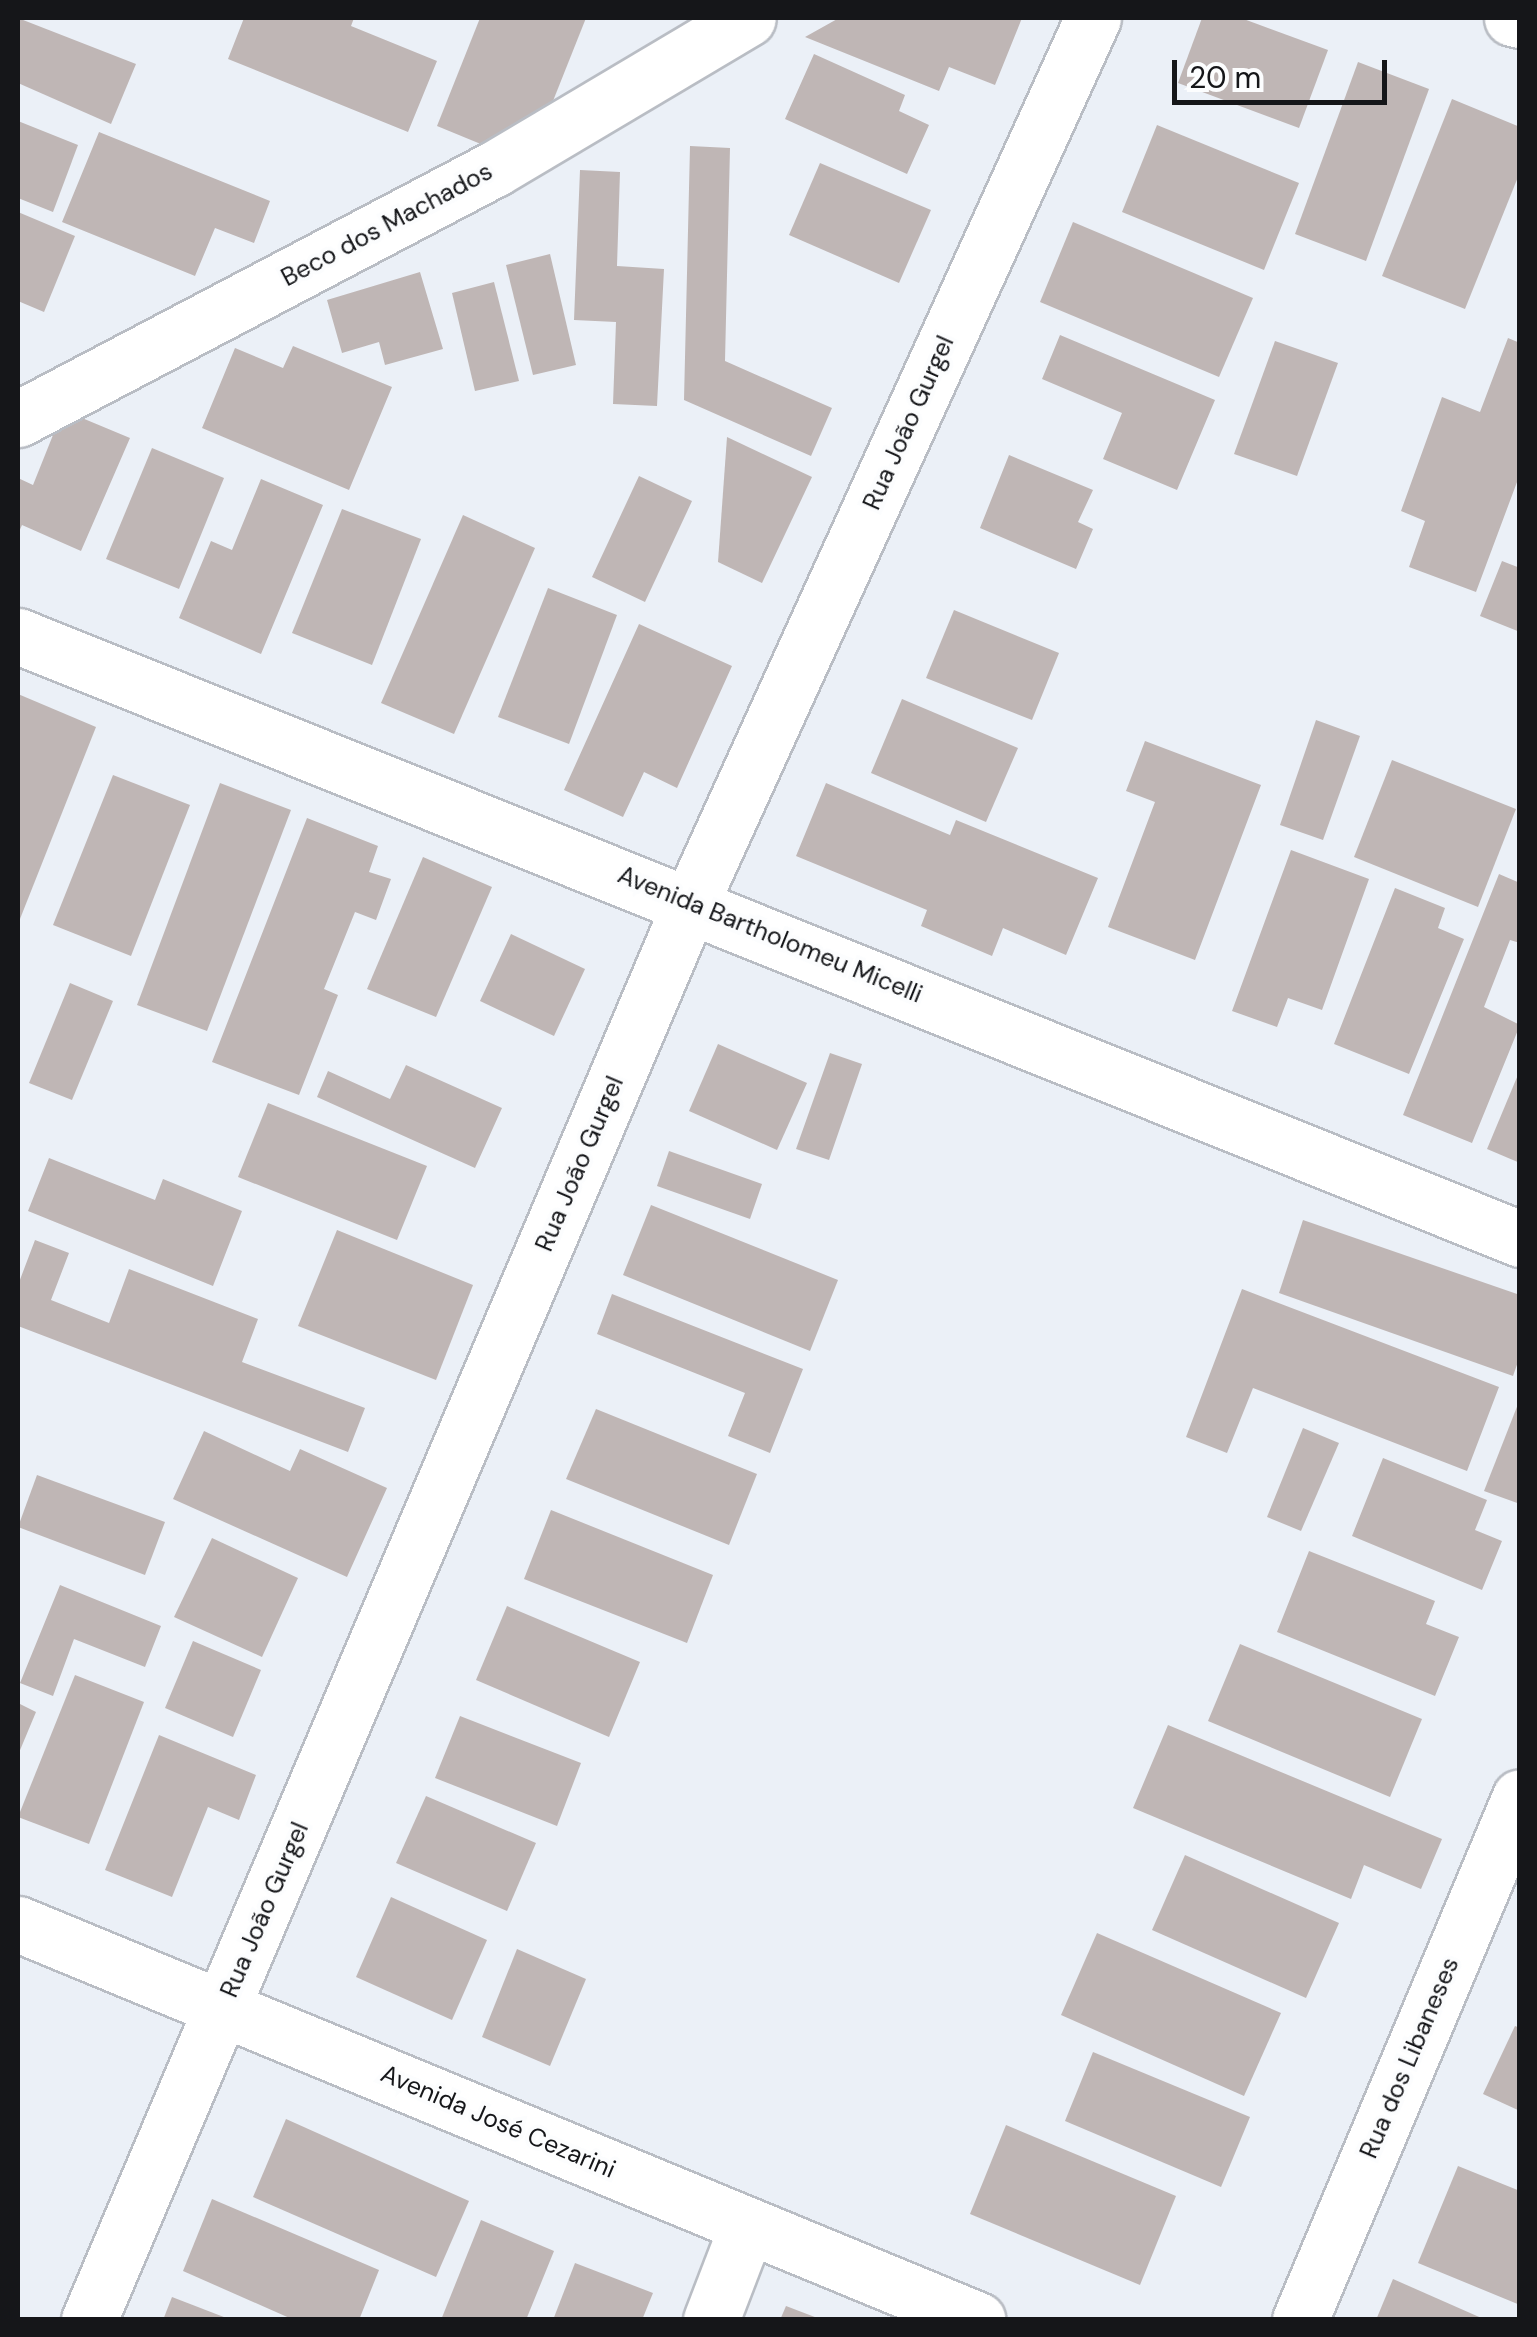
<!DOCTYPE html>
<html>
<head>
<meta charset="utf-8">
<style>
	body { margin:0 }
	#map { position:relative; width:1537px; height:2337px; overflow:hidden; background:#ebf0f7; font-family:"DM Sans",sans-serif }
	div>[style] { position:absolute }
	.building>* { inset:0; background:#bfb6b5 }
	.roads { filter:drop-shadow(2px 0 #b9bdc4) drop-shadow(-2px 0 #b9bdc4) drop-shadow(0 2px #b9bdc4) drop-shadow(0 -2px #b9bdc4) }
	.minor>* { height:55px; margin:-27.5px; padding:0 27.5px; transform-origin:27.5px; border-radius:27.5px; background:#fff }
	span { translate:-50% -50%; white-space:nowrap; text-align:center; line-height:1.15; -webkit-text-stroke:8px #fcfdfe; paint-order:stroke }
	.street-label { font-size:25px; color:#151619 }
	.frame { position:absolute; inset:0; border:20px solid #151619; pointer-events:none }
	.scale { position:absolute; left:1172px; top:60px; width:215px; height:45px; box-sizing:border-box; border:5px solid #151619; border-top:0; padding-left:12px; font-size:30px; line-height:35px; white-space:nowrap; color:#151619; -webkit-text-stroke:8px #fcfdfe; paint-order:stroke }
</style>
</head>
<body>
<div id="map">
	<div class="building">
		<div style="clip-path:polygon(18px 18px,136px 64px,111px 124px,18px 83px)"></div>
		<div style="clip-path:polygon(244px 18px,354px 18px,351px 26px,437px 61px,408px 132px,228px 59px)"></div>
		<div style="clip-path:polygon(480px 18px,586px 18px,551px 106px,488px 147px,437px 126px)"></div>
		<div style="clip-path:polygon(839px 18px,1022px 18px,995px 85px,949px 67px,939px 91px,805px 37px)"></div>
		<div style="clip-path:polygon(1202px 18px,1241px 18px,1328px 50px,1299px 128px,1178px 83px)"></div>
		<div style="clip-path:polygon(814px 54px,905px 95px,899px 111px,929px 125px,907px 174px,785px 119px)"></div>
		<div style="clip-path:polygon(1358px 62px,1429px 89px,1366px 261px,1295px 234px)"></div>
		<div style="clip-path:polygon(1452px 99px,1520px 127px,1520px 172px,1465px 309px,1382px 276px)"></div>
		<div style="clip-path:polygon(18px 121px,78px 145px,53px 212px,18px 198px)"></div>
		<div style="clip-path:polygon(1157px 125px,1299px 183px,1264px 270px,1122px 212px)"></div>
		<div style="clip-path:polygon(99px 132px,270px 201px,254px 243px,215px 228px,195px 276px,62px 222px)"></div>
		<div style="clip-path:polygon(690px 146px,730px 148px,725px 361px,832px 408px,811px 456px,684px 400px)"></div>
		<div style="clip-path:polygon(820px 163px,931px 210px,899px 283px,789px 235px)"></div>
		<div style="clip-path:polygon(580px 170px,620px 172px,617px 266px,664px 269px,657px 406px,613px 404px,616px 322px,574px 320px)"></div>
		<div style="clip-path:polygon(18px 212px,75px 236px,44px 312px,18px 301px)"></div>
		<div style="clip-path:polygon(1073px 222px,1253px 298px,1219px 377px,1040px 302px)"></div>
		<div style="clip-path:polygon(550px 254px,576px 365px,533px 375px,506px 265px)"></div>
		<div style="clip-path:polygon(420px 272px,443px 349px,385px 365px,379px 342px,342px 353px,327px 300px)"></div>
		<div style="clip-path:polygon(494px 282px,519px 381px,475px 391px,452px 293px)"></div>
		<div style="clip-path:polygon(1060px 335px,1215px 400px,1177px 490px,1103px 459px,1122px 413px,1042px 379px)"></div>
		<div style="clip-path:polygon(1508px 338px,1520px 343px,1520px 474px,1476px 592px,1409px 567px,1425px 521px,1401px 511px,1442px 397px,1480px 412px)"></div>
		<div style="clip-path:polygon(1275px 341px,1338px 363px,1297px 476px,1234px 454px)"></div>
		<div style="clip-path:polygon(293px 346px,392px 387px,349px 490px,202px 428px,235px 348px,283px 368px)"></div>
		<div style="clip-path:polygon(82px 418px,130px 438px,81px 551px,22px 525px,18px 534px,18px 478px,33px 485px,53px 435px)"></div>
		<div style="clip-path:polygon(727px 437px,812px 477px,762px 583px,718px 562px)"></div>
		<div style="clip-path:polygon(152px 448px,224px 478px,179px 589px,106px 559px)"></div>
		<div style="clip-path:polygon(1009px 455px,1093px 490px,1078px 522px,1093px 529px,1076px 569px,980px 528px)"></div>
		<div style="clip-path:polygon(639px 476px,692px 501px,645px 602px,592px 577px)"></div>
		<div style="clip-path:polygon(261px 479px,323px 505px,261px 654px,179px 618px,211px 541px,232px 550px)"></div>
		<div style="clip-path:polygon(342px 509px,421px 539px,372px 665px,292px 633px)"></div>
		<div style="clip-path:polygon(463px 515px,535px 548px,454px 734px,381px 703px)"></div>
		<div style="clip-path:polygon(1502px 561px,1520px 568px,1520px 632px,1480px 616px)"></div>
		<div style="clip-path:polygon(548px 588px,617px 615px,569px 744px,498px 717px)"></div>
		<div style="clip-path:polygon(954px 610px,1059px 653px,1032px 720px,926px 678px)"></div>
		<div style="clip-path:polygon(639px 624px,732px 666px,677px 788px,644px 772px,623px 817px,564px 790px)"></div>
		<div style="clip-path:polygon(18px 694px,96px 727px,18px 924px)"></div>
		<div style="clip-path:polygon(902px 699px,1018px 748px,986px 822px,871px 773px)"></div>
		<div style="clip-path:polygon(1316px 720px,1360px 736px,1323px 840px,1280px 825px)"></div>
		<div style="clip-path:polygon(1145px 741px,1261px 785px,1195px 960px,1108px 927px,1155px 802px,1126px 791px)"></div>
		<div style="clip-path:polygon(1392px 760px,1516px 809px,1478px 907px,1354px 857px)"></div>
		<div style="clip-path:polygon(113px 775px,190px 805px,131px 956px,53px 925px)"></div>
		<div style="clip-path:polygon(220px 783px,291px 810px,207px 1031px,137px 1005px)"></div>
		<div style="clip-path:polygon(826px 783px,950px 835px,956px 820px,1098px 878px,1066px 955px,1003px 928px,992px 956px,921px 926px,927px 910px,796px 856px)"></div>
		<div style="clip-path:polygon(307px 818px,378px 846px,369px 872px,391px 879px,376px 920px,355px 912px,324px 989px,338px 995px,299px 1095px,212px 1062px)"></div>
		<div style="clip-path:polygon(1291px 850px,1369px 879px,1322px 1010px,1288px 998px,1277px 1027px,1232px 1011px)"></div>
		<div style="clip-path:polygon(423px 857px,492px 887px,436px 1017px,367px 989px)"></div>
		<div style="clip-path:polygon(1499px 874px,1520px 883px,1520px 943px,1510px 940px,1484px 1007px,1520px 1025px,1472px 1143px,1403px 1115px)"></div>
		<div style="clip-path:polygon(1395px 888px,1445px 908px,1438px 928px,1464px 939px,1409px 1074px,1334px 1044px)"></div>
		<div style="clip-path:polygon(511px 934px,585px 969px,554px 1036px,480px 1001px)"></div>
		<div style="clip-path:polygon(70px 983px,113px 1001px,72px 1100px,29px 1083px)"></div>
		<div style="clip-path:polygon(718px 1044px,807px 1083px,777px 1150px,689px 1111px)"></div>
		<div style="clip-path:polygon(830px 1053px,862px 1064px,829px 1160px,796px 1149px)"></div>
		<div style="clip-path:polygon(406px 1065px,502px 1108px,475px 1168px,317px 1097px,328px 1071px,390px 1099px)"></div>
		<div style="clip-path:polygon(1520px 1070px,1520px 1163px,1487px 1149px)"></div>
		<div style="clip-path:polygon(268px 1103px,427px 1166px,397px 1240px,238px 1177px)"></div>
		<div style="clip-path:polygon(669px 1151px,762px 1184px,750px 1219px,657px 1186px)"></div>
		<div style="clip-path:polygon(49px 1158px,155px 1200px,163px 1179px,242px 1211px,213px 1286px,28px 1211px)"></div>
		<div style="clip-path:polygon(651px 1205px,838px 1280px,810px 1351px,623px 1275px)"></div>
		<div style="clip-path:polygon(1303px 1220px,1520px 1295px,1520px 1356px,1513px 1376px,1279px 1293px)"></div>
		<div style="clip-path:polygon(337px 1230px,473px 1285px,436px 1380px,298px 1326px)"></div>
		<div style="clip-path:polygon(35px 1240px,69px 1253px,51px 1300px,109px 1323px,129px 1269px,258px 1319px,242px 1362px,365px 1408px,348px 1452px,18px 1326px,18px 1285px)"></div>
		<div style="clip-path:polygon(1242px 1289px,1499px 1387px,1467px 1471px,1253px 1388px,1227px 1453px,1186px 1437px)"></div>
		<div style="clip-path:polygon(612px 1294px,803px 1369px,770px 1453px,728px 1436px,745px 1393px,597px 1334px)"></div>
		<div style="clip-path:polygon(1520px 1399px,1520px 1504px,1484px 1491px)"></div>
		<div style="clip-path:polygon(596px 1409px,757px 1474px,729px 1545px,566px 1479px)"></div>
		<div style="clip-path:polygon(1303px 1428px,1339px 1443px,1301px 1531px,1267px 1517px)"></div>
		<div style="clip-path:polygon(204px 1431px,290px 1471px,300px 1449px,387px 1488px,347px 1577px,173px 1499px)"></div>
		<div style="clip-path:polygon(1383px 1458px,1487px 1500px,1475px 1530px,1502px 1541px,1482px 1590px,1352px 1536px)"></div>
		<div style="clip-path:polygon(37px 1475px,165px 1522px,145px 1575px,18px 1527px)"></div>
		<div style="clip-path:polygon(551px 1510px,713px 1575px,687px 1643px,524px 1579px)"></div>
		<div style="clip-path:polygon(212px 1538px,298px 1578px,262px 1657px,174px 1617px)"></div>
		<div style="clip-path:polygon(1309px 1551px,1435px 1601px,1426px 1624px,1459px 1637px,1435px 1696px,1277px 1632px)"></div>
		<div style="clip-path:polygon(60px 1585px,161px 1626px,145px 1667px,74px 1639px,53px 1696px,20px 1683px)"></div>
		<div style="clip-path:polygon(507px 1606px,640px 1662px,609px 1737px,476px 1680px)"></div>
		<div style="clip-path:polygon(193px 1641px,261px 1670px,233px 1737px,165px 1708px)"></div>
		<div style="clip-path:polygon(1240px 1644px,1422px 1719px,1390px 1797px,1208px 1721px)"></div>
		<div style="clip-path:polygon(75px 1675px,144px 1702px,89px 1844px,18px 1817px)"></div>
		<div style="clip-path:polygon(18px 1703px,36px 1712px,18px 1755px)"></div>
		<div style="clip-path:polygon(460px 1716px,581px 1763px,557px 1826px,435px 1778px)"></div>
		<div style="clip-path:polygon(1168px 1725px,1442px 1839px,1421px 1889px,1364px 1865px,1351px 1899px,1133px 1808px)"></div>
		<div style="clip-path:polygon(159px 1735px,256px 1775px,239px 1820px,208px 1807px,172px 1897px,105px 1870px)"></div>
		<div style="clip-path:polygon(426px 1796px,536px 1843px,507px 1911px,396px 1863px)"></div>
		<div style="clip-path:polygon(1185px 1855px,1339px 1923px,1306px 1998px,1152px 1930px)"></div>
		<div style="clip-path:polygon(391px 1897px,487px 1940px,452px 2020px,356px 1977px)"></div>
		<div style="clip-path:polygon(1097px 1933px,1281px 2013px,1244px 2096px,1061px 2015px)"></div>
		<div style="clip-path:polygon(517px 1949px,586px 1979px,550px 2066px,482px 2037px)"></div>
		<div style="clip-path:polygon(1515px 2026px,1520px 2028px,1520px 2111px,1483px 2094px)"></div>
		<div style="clip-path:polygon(1093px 2052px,1250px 2117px,1221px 2187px,1065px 2121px)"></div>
		<div style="clip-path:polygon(286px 2119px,469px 2201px,436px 2277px,253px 2197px)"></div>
		<div style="clip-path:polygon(1006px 2125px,1176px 2196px,1140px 2285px,970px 2214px)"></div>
		<div style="clip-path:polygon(1458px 2166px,1520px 2191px,1520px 2305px,1418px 2263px)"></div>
		<div style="clip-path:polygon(212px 2199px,379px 2270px,359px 2320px,294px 2320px,183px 2271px)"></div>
		<div style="clip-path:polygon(481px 2220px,554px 2251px,526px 2320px,441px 2320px)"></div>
		<div style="clip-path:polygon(575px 2263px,653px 2293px,642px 2320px,553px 2320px)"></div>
		<div style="clip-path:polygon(1393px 2279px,1486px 2320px,1376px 2320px)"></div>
		<div style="clip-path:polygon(172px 2297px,229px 2319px,229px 2320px,163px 2320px)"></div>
		<div style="clip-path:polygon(786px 2306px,820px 2319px,820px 2320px,780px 2320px)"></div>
	</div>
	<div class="roads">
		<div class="minor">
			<div style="left:1512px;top:18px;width:8px;rotate:14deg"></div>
			<div style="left:18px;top:419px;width:538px;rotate:-27.71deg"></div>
			<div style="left:494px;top:169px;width:295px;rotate:-30.7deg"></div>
			<div style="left:18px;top:636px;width:1619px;rotate:21.87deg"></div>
			<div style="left:18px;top:1924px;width:1038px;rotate:22.42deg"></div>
			<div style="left:89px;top:2320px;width:1540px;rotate:-67deg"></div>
			<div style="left:691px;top:902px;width:971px;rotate:-65.55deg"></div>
			<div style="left:711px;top:2320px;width:101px;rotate:-69deg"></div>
			<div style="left:1300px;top:2320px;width:567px;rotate:-67.19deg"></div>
		</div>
	</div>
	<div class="street-label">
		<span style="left:387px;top:225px;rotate:-28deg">Beco dos Machados</span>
		<span style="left:909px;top:423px;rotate:-66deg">Rua João Gurgel</span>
		<span style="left:770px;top:935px;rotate:22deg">Avenida Bartholomeu Micelli</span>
		<span style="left:580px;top:1164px;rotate:-67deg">Rua João Gurgel</span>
		<span style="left:265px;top:1910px;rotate:-67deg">Rua João Gurgel</span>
		<span style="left:1410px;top:2058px;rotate:-67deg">Rua dos Libaneses</span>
		<span style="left:498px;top:2122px;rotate:23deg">Avenida José Cezarini</span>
	</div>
	<div class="frame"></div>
	<div class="scale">20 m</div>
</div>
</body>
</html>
